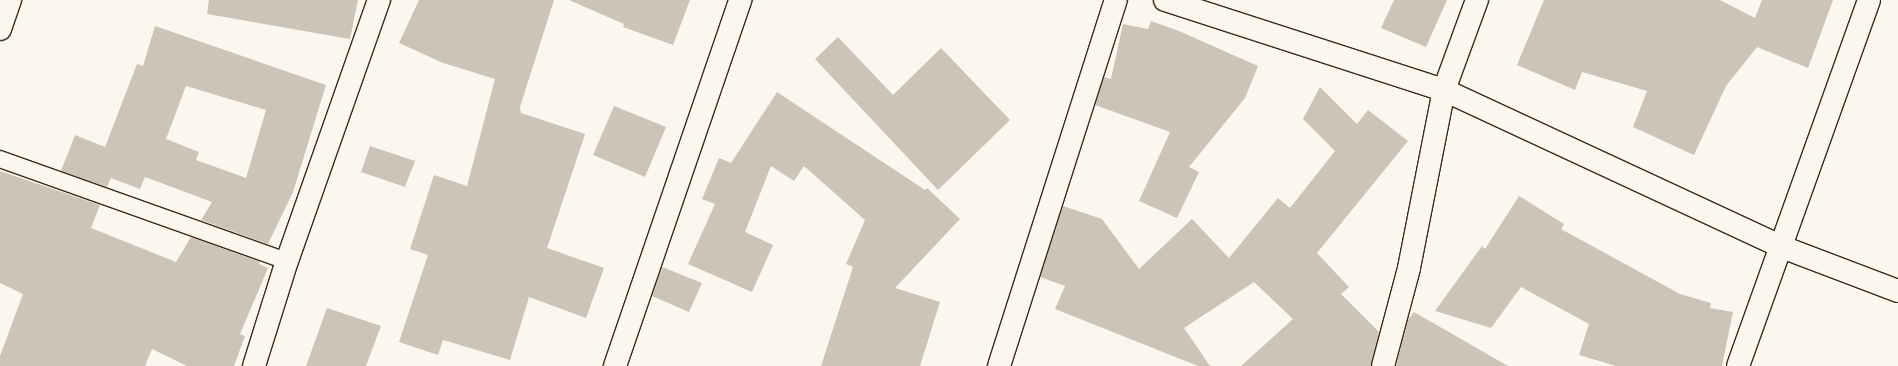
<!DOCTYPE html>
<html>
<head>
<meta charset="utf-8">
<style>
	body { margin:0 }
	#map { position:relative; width:1898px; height:366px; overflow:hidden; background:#fbf7ec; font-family:"Shantell Sans",sans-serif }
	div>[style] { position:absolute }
	.building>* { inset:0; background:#ccc4b9 }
	.roads { filter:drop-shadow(1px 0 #3b2a1e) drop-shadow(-1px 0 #3b2a1e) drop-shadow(0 1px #3b2a1e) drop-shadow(0 -1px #3b2a1e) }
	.lane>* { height:16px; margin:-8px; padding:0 8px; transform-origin:8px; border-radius:8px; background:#fbf7ec }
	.street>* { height:22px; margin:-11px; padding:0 11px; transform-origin:11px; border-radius:11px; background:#fbf7ec }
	span { translate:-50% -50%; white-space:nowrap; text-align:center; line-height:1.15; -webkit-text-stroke:3px #fbf7ec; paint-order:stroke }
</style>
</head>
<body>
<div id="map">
	<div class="building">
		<div style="clip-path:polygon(209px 0,358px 0,350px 39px,207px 14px)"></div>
		<div style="clip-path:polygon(419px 0,554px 0,520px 107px,521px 113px,585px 134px,547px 248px,604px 268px,586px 318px,529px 297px,510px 360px,443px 340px,438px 355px,399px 342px,428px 255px,410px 249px,434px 175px,467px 186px,495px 79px,443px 63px,399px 43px)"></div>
		<div style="clip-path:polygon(569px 0,690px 0,673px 45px,623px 27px,624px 24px)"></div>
		<div style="clip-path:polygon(1394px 0,1447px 0,1426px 47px,1381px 28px)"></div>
		<div style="clip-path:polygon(1544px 0,1720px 0,1755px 18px,1762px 0,1833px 0,1808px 68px,1757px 47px,1726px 86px,1694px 155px,1633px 127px,1647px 91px,1582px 72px,1575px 90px,1517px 65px)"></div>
		<div style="clip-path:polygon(1151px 21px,1179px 31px,1258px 66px,1245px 98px,1189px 167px,1199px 172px,1177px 218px,1139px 201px,1170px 132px,1095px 105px,1104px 77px,1111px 79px,1123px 24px,1148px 29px)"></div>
		<div style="clip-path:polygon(evenodd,155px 26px,326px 85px,293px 192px,268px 244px,201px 220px,212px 202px,145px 177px,140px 189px,111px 178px,107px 187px,61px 171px,75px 135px,105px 147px,137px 64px,143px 66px,155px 26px,186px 86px,266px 110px,246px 178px,196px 160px,199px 152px,166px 139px,186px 86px)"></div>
		<div style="clip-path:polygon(838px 37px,893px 95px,941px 48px,1010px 120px,938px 190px,815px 59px)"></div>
		<div style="clip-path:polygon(1320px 87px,1357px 124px,1368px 110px,1408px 141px,1317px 253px,1349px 287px,1341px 294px,1379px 332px,1371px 366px,1241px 366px,1293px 319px,1254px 282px,1184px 328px,1210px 366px,1198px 366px,1055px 309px,1065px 286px,1040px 277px,1063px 206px,1102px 219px,1139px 269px,1192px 219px,1229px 258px,1278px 198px,1290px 208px,1335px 151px,1303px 119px)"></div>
		<div style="clip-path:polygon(777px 92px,925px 190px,927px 188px,960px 219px,895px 288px,940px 302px,920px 366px,821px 366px,853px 267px,846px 264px,865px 220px,804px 166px,794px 181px,771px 166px,745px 232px,773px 245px,752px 292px,688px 264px,715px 204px,702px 199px,719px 158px,731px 163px)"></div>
		<div style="clip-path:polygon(614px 106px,666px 127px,645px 177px,593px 155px)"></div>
		<div style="clip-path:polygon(370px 146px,415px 161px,405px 187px,361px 172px)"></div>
		<div style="clip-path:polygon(0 171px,100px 205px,91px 228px,176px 262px,191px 237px,260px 262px,259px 264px,268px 268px,240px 334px,245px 336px,234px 366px,187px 366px,152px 349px,145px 366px,0 366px,0 356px,23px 294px,0 283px)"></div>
		<div style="clip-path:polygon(1519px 196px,1564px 224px,1561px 229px,1680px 294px,1711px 303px,1710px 308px,1733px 312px,1722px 366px,1616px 366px,1579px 355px,1589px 324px,1521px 287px,1491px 328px,1435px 311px,1482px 246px,1485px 249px)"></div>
		<div style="clip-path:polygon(662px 267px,702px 283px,689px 312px,652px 296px)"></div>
		<div style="clip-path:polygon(327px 308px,381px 326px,366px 366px,306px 366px)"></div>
		<div style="clip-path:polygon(1414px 312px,1508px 366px,1396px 366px,1408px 320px)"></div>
	</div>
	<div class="roads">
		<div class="lane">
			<div style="left:0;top:159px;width:305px;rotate:19.6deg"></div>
		</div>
		<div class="street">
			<div style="left:1165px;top:0;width:293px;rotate:17.9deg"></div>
			<div style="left:1444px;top:90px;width:373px;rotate:24.9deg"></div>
			<div style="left:1782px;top:247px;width:124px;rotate:20.8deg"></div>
			<div style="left:0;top:29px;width:31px;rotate:-71deg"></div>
			<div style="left:254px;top:366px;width:110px;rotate:-72.6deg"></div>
			<div style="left:287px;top:261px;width:277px;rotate:-70.6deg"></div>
			<div style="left:615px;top:366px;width:387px;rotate:-71.1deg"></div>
			<div style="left:999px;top:366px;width:384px;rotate:-72.3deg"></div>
			<div style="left:1383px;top:366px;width:101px;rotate:-75.1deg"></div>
			<div style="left:1409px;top:268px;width:181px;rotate:-78.9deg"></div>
			<div style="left:1444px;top:90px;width:96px;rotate:-69.9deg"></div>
			<div style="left:1738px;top:366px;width:389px;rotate:-70.3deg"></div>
		</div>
	</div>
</div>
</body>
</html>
